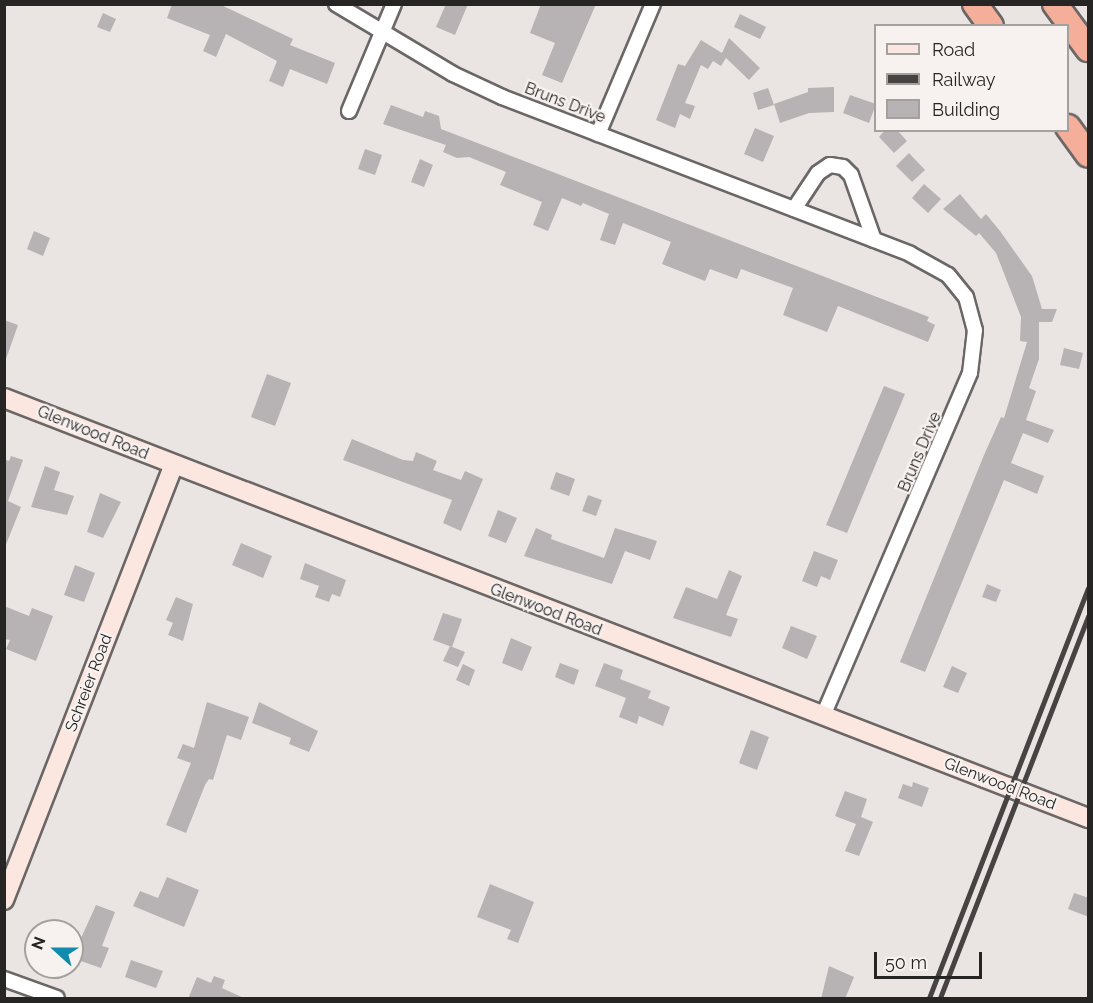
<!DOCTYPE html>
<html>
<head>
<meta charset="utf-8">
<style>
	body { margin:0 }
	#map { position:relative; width:1093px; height:1003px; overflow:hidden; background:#eae5e3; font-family:Raleway,sans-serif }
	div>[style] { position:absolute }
	.building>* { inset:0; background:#b7b3b4 }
	.roads { filter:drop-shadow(2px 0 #6b6766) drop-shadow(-2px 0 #6b6766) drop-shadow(0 2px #6b6766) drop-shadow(0 -2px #6b6766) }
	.street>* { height:14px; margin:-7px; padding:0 7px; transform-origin:7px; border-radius:7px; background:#fff }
	.secondary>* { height:18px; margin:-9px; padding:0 9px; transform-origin:9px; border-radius:9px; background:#fce7e0 }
	.highway>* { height:24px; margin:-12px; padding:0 12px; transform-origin:12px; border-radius:12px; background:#f4ae99 }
	.rail>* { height:4.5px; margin:-2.25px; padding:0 2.25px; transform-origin:2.25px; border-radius:2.25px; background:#464342 }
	span { translate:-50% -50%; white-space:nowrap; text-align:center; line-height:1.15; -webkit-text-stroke:4.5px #f7f2f0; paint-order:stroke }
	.street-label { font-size:16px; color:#272524 }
	.frame { position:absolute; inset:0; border:6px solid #272524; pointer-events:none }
	.legend { position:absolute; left:874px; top:24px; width:195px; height:108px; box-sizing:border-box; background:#f7f2f0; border:2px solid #a4a09e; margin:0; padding:8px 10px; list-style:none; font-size:18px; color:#272524 }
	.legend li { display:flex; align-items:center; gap:12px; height:30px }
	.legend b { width:30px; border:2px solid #a4a09e }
	.north { position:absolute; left:24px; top:919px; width:60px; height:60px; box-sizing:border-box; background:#f7f2f0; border:2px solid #a4a09e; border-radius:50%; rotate:291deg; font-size:16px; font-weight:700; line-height:24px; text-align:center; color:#272524 }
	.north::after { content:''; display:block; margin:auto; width:21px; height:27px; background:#118bad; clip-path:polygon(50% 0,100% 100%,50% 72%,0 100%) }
	.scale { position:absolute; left:874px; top:952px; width:108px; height:27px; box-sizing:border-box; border:3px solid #272524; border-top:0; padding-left:8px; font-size:18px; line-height:21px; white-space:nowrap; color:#272524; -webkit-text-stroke:4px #f7f2f0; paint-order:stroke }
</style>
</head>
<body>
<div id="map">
	<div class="building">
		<div style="clip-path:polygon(172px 4px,219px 4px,293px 39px,290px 45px,335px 63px,327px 84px,290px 69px,283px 87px,269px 81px,277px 61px,226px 34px,216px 57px,203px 51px,210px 35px,167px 18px)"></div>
		<div style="clip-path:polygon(446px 4px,468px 4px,455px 35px,436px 27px)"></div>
		<div style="clip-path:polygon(541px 4px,596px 4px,562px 83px,542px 75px,555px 43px,530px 33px)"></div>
		<div style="clip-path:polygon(103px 13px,116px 19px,110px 32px,97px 27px)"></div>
		<div style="clip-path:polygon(740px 14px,766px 27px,760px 39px,734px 27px)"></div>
		<div style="clip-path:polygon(729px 38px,760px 68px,749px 80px,726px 58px,721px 66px,713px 61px,708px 69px,701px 65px,685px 103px,695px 106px,690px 119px,680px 114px,675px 128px,656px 120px,678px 64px,685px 66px,701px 40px,722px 53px)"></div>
		<div style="clip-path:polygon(834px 87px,834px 112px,809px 113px,780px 123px,774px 104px,808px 92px,808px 88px)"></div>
		<div style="clip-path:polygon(768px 88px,774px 105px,758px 110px,753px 93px)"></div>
		<div style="clip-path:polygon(850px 95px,876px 104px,869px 123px,843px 113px)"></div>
		<div style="clip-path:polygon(391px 105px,423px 117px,425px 111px,439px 116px,441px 129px,929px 317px,927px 321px,935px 325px,928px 342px,838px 306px,827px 332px,783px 315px,793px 288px,741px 269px,737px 279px,710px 269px,705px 281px,662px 264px,671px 242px,623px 223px,615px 245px,600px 240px,609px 214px,583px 203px,581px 206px,562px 198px,548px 231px,533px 225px,542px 202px,500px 185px,506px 172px,469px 157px,457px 158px,443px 152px,446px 145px,383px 124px)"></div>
		<div style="clip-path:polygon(755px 128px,774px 136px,763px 162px,744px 154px)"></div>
		<div style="clip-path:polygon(885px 130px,897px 130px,907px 141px,894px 153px,879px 137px)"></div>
		<div style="clip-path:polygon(365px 149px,382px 155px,375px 175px,358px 169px)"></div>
		<div style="clip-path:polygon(909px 153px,925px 170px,912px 182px,896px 166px)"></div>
		<div style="clip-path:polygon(420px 159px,433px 165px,424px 187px,411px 182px)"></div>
		<div style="clip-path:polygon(924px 184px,941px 199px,928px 213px,912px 198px)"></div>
		<div style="clip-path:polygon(960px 194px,981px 219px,986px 214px,1000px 231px,1032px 276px,1042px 309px,1057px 309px,1052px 322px,1039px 322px,1039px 359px,1029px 388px,1036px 391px,1026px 420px,1054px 430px,1048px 443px,1023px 433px,1011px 463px,1044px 476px,1037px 494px,1004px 480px,925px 672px,900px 662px,984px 455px,1001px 417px,1004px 418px,1027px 342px,1020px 341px,1021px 317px,996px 253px,979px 233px,976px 236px,943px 209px)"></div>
		<div style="clip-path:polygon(34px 231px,50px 238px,43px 256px,27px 249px)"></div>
		<div style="clip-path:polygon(4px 320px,18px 325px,6px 359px,4px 359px)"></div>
		<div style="clip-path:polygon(1064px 348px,1083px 353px,1079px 369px,1060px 365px)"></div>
		<div style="clip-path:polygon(267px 374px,291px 383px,275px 426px,251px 417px)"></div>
		<div style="clip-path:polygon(884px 386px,905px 394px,847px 533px,826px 525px)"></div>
		<div style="clip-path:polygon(352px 439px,403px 460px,413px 461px,416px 452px,437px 461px,433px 470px,461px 480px,465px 471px,483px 479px,461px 531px,443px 523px,452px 500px,343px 460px)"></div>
		<div style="clip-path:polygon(11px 456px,23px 460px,8px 501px,21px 507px,5px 547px,4px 459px,9px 461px)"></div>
		<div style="clip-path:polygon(45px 466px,60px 472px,54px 490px,74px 496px,67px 515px,31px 507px)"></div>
		<div style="clip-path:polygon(556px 472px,575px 479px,569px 496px,550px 489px)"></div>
		<div style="clip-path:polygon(100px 493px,121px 502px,103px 538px,87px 532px)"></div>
		<div style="clip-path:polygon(588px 495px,602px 500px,596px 516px,582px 511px)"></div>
		<div style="clip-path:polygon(498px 510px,517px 518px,506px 543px,488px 536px)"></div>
		<div style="clip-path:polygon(536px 528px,552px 535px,551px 539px,604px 558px,615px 528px,657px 541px,650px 560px,625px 551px,612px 584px,524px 556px)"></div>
		<div style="clip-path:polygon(241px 543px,272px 556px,263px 578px,232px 565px)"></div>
		<div style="clip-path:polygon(814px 551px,838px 560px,830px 580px,821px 576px,817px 587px,802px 581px)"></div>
		<div style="clip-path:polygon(305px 563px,346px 580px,340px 597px,332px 594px,329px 602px,315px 597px,319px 586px,300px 579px)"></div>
		<div style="clip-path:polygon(75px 565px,95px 573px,84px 602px,64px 595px)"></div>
		<div style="clip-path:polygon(729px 570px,742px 576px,726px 615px,738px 619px,731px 637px,673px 618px,686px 587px,717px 599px)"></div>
		<div style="clip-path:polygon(987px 584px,1001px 590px,996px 602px,982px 597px)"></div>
		<div style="clip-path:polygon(176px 597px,193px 604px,183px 641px,168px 635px,173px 623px,166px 620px)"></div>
		<div style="clip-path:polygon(4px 606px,29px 616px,32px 608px,53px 616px,36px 661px,6px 649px,10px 640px,4px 639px)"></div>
		<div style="clip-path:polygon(443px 613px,462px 619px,452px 647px,433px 640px)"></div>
		<div style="clip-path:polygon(791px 626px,817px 636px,807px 659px,782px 648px)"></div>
		<div style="clip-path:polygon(511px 638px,532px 647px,522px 671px,502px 663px)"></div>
		<div style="clip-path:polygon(450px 646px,465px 652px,458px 667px,443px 661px)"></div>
		<div style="clip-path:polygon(560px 663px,579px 670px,574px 685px,555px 677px)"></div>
		<div style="clip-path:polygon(604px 663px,623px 670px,620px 679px,651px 691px,648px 698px,670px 707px,663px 726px,639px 716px,637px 724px,619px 717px,626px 698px,595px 686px)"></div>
		<div style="clip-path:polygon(463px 664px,475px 670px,469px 686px,456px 680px)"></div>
		<div style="clip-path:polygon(952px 666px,967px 673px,958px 693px,943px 687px)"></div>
		<div style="clip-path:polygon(207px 702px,249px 717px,241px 740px,227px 735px,213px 780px,209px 779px,205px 785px,186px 833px,166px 825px,191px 763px,177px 758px,183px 744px,194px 748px)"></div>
		<div style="clip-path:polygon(259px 702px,318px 731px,309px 752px,289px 744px,291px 738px,252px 723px)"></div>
		<div style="clip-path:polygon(751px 730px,769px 737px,757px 770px,739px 763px)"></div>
		<div style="clip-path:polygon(913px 782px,929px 788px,922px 807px,898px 798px,903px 784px,912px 787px)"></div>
		<div style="clip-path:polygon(845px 791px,867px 799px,861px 817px,873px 822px,859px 856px,845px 851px,856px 824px,835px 816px)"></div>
		<div style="clip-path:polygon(167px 877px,199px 890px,184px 927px,133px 906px,140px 891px,158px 898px)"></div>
		<div style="clip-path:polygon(490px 884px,534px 902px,518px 943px,507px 939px,511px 930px,477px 917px)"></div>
		<div style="clip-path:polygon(1074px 893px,1089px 898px,1089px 917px,1068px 909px)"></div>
		<div style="clip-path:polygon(96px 905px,115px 912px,102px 946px,109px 948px,101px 968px,72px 958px)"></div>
		<div style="clip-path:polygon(131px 960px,163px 971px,156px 988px,125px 977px)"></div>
		<div style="clip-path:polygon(829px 966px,854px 977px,845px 999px,821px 999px)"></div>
		<div style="clip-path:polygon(214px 976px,225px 980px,222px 988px,246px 999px,188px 999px,197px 977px,211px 983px)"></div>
	</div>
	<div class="roads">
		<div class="street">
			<div style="left:336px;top:4px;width:136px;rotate:30.9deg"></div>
			<div style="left:453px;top:74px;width:54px;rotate:25.1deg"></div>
			<div style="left:502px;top:97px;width:437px;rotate:21deg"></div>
			<div style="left:910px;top:254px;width:43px;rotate:28.9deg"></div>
			<div style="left:948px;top:275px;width:28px;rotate:51deg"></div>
			<div style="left:966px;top:297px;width:34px;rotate:75deg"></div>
			<div style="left:975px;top:330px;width:43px;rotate:96.6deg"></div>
			<div style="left:970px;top:373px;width:373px;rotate:113.2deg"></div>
			<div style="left:349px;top:111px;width:116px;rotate:-67.2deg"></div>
			<div style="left:598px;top:134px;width:141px;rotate:-67.1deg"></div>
			<div style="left:794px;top:209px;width:43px;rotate:-56.3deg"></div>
			<div style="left:818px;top:173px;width:14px;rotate:-34deg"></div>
			<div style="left:830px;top:165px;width:13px;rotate:9deg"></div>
			<div style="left:843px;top:167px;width:11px;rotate:45deg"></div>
			<div style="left:851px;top:175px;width:69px;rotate:70.5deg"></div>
			<div style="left:4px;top:979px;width:56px;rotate:19.7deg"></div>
		</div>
		<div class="secondary">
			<div style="left:4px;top:398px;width:1163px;rotate:21.18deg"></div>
			<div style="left:4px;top:900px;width:467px;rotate:-68.7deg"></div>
		</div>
		<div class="highway">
			<div style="left:975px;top:4px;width:27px;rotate:54deg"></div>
			<div style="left:1055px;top:4px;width:56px;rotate:53.7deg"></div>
			<div style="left:1068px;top:127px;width:34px;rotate:54deg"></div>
		</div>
	</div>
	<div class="rail">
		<div style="left:929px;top:998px;width:439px;rotate:-68.8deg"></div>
		<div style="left:940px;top:998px;width:409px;rotate:-68.8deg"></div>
	</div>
	<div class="street-label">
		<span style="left:565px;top:103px;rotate:21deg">Bruns Drive</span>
		<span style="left:93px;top:433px;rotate:22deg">Glenwood Road</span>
		<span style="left:920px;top:452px;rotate:-67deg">Bruns Drive</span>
		<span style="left:546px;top:610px;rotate:21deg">Glenwood Road</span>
		<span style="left:89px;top:683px;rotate:-69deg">Schreier Road</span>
		<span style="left:1000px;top:784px;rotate:21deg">Glenwood Road</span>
	</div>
	<div class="frame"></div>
	<ul class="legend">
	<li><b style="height:8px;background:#fce7e0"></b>Road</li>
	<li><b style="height:8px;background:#464342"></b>Railway</li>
	<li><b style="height:16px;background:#b7b3b4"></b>Building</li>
	</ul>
	<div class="north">N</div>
	<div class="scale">50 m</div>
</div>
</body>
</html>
